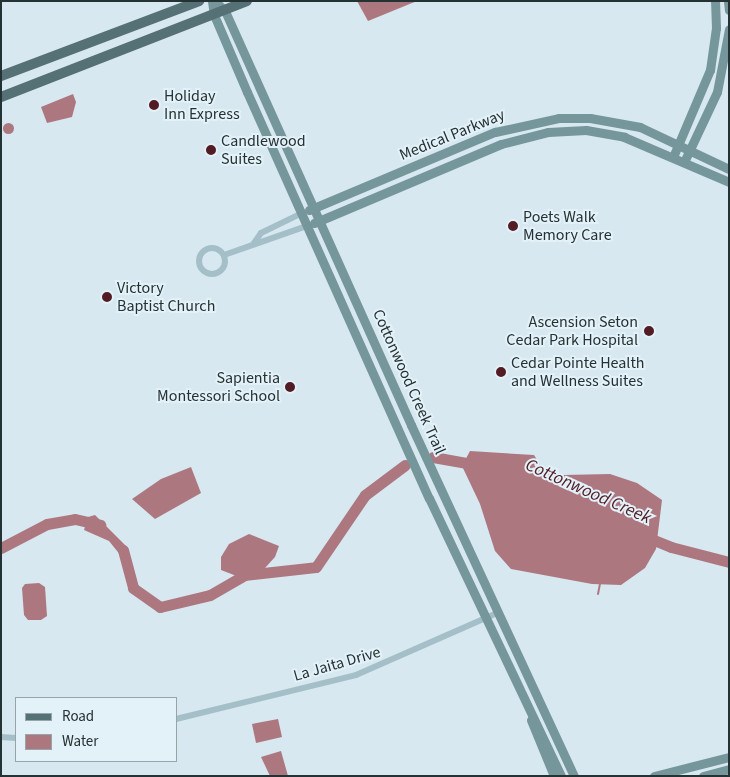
<!DOCTYPE html>
<html>
<head>
<meta charset="utf-8">
<style>
	body { margin:0 }
	#map { position:relative; width:730px; height:777px; overflow:hidden; background:#d7e8f0; font-family:"Source Sans 3",sans-serif }
	div>[style] { position:absolute }
	.water>* { inset:0; background:#ad7780 }
	.round { border-radius:50% }
	.stream>* { height:2px; margin:-1px; padding:0 1px; transform-origin:1px; border-radius:1px; background:#ad7780 }
	.river>* { height:11px; margin:-5.5px; padding:0 5.5px; transform-origin:5.5px; border-radius:5.5px; background:#ad7780 }
	.street>* { height:6px; margin:-3px; padding:0 3px; transform-origin:3px; border-radius:3px; background:#a4bfc8 }
	.street>.ring { margin:-3px; padding:0; box-sizing:content-box; background:none; border:6px solid #a4bfc8; border-radius:50% }
	.secondary>* { height:9px; margin:-4.5px; padding:0 4.5px; transform-origin:4.5px; border-radius:4.5px; background:#75969b }
	.primary>* { height:10px; margin:-5px; padding:0 5px; transform-origin:5px; border-radius:5px; background:#567175 }
	.dots>* { width:14px; height:14px; translate:-50% -50%; box-sizing:border-box; border:2px solid #e3f1f8; border-radius:50% }
	span { translate:-50% -50%; white-space:nowrap; text-align:center; line-height:1.15; -webkit-text-stroke:4px #e3f1f8; paint-order:stroke }
	.poi-label { font-size:16px; color:#253233 }
	.left { translate:0 -50%; text-align:left }
	.right { translate:-100% -50%; text-align:right }
	.street-label { font-size:16px; color:#253233 }
	.water-label { font-size:18px; color:#531c24; font-style:italic }
	.frame { position:absolute; inset:0; border:2px solid #253233; pointer-events:none }
	.legend { position:absolute; left:15px; top:697px; width:162px; height:65px; box-sizing:border-box; background:#e3f1f8; border:1px solid #97a5a9; margin:0; padding:6px 9px; list-style:none; font-size:15px; color:#253233 }
	.legend li { display:flex; align-items:center; gap:10px; height:25px }
	.legend b { width:25px; border:1px solid #97a5a9 }
</style>
</head>
<body>
<div id="map">
	<div class="water">
		<div style="clip-path:polygon(357px 1px,417px 1px,368px 21px)"></div>
		<div style="clip-path:polygon(73px 94px,76px 102px,72px 117px,47px 123px,41px 107px)"></div>
		<div class="round" style="left:2.5px;top:122.5px;width:11px;height:11px"></div>
		<div style="clip-path:polygon(470px 451px,534px 455px,541px 466px,563px 475px,610px 474px,637px 483px,662px 500px,656px 549px,645px 568px,621px 585px,592px 584px,511px 569px,495px 551px,480px 504px,462px 466px)"></div>
		<div style="clip-path:polygon(191px 467px,201px 493px,155px 519px,132px 499px,161px 479px)"></div>
		<div style="clip-path:polygon(95px 515px,128px 548px,130px 567px,109px 541px,84px 530px,88px 517px)"></div>
		<div style="clip-path:polygon(249px 534px,279px 546px,275px 557px,265px 568px,239px 577px,221px 570px,221px 557px,229px 544px)"></div>
		<div style="clip-path:polygon(39px 583px,45px 587px,47px 616px,41px 620px,28px 620px,24px 615px,22px 588px,25px 584px)"></div>
		<div style="clip-path:polygon(278px 719px,282px 737px,256px 743px,252px 724px)"></div>
		<div style="clip-path:polygon(281px 751px,288px 776px,270px 776px,261px 757px)"></div>
	</div>
	<div class="stream">
		<div style="left:598px;top:594px;width:10px;rotate:-79deg"></div>
	</div>
	<div class="river">
		<div style="left:433px;top:457px;width:46px;rotate:10.1deg"></div>
		<div style="left:644px;top:536px;width:29px;rotate:22deg"></div>
		<div style="left:671px;top:547px;width:60px;rotate:14.5deg"></div>
		<div style="left:1px;top:548px;width:52px;rotate:-27.6deg"></div>
		<div style="left:47px;top:524px;width:28px;rotate:-10deg"></div>
		<div style="left:75px;top:519px;width:26px;rotate:13deg"></div>
		<div style="left:123px;top:550px;width:39px;rotate:75deg"></div>
		<div style="left:133px;top:588px;width:33px;rotate:35deg"></div>
		<div style="left:160px;top:607px;width:51px;rotate:-13.5deg"></div>
		<div style="left:210px;top:595px;width:39px;rotate:-30deg"></div>
		<div style="left:244px;top:575px;width:72px;rotate:-6.3deg"></div>
		<div style="left:316px;top:567px;width:87px;rotate:-55.8deg"></div>
		<div style="left:365px;top:495px;width:50px;rotate:-36.9deg"></div>
	</div>
	<div class="street">
		<div style="left:254px;top:243px;width:12px;rotate:-55deg"></div>
		<div style="left:261px;top:233px;width:46px;rotate:-26deg"></div>
		<div class="ring" style="left:199px;top:248px;width:20px;height:20px"></div>
		<div style="left:224px;top:255px;width:88px;rotate:-19.3deg"></div>
		<div style="left:176px;top:719px;width:185px;rotate:-13.7deg"></div>
		<div style="left:356px;top:675px;width:154px;rotate:-23.7deg"></div>
		<div style="left:1px;top:737px;width:15px;rotate:4deg"></div>
	</div>
	<div class="secondary">
		<div style="left:212px;top:1px;width:14px;rotate:82deg"></div>
		<div style="left:214px;top:15px;width:84px;rotate:66.8deg"></div>
		<div style="left:247px;top:92px;width:445px;rotate:65.9deg"></div>
		<div style="left:429px;top:498px;width:308px;rotate:64.6deg"></div>
		<div style="left:215px;top:1px;width:14px;rotate:45deg"></div>
		<div style="left:225px;top:11px;width:454px;rotate:65.8deg"></div>
		<div style="left:411px;top:425px;width:387px;rotate:65.1deg"></div>
		<div style="left:728px;top:1px;width:9px;rotate:84deg"></div>
		<div style="left:673px;top:157px;width:95px;rotate:-67deg"></div>
		<div style="left:710px;top:70px;width:42px;rotate:-81.9deg"></div>
		<div style="left:716px;top:28px;width:27px;rotate:-92deg"></div>
		<div style="left:684px;top:162px;width:77px;rotate:-64.8deg"></div>
		<div style="left:717px;top:92px;width:64px;rotate:-79.2deg"></div>
		<div style="left:309px;top:210px;width:202px;rotate:-22.8deg"></div>
		<div style="left:495px;top:132px;width:66px;rotate:-12.3deg"></div>
		<div style="left:559px;top:118px;width:31px"></div>
		<div style="left:590px;top:118px;width:51px;rotate:10.2deg"></div>
		<div style="left:640px;top:127px;width:98px;rotate:25.3deg"></div>
		<div style="left:314px;top:223px;width:203px;rotate:-22.9deg"></div>
		<div style="left:501px;top:144px;width:49px;rotate:-14.3deg"></div>
		<div style="left:548px;top:132px;width:38px;rotate:-3deg"></div>
		<div style="left:586px;top:130px;width:39px;rotate:10deg"></div>
		<div style="left:624px;top:137px;width:114px;rotate:23.2deg"></div>
		<div style="left:531px;top:720px;width:61px;rotate:67.7deg"></div>
		<div style="left:654px;top:776px;width:77px;rotate:-14.2deg"></div>
		<div style="left:703px;top:776px;width:27px;rotate:-15deg"></div>
	</div>
	<div class="primary">
		<div style="left:1px;top:76px;width:212px;rotate:-20.7deg"></div>
		<div style="left:1px;top:97px;width:264px;rotate:-21.3deg"></div>
	</div>
	<div class="dots">
		<div style="left:154px;top:105px;background:#531c24"></div>
		<div style="left:211px;top:150px;background:#531c24"></div>
		<div style="left:513px;top:226px;background:#531c24"></div>
		<div style="left:107px;top:297px;background:#531c24"></div>
		<div style="left:649px;top:331px;background:#531c24"></div>
		<div style="left:501px;top:372px;background:#531c24"></div>
		<div style="left:290px;top:387px;background:#531c24"></div>
	</div>
	<div class="poi-label">
		<span class="left" style="left:164px;top:105px">Holiday<br>Inn Express</span>
		<span class="left" style="left:221px;top:150px">Candlewood<br>Suites</span>
		<span class="left" style="left:523px;top:226px">Poets Walk<br>Memory Care</span>
		<span class="left" style="left:117px;top:297px">Victory<br>Baptist Church</span>
		<span class="right" style="left:638px;top:331px">Ascension Seton<br>Cedar Park Hospital</span>
		<span class="left" style="left:511px;top:372px">Cedar Pointe Health<br>and Wellness Suites</span>
		<span class="right" style="left:280px;top:387px">Sapientia<br>Montessori School</span>
	</div>
	<div class="street-label">
		<span style="left:452px;top:135px;rotate:-22deg">Medical Parkway</span>
		<span style="left:409px;top:382px;rotate:66deg">Cottonwood Creek Trail</span>
		<span style="left:337px;top:664px;rotate:-16deg">La Jaita Drive</span>
	</div>
	<div class="water-label">
		<span style="left:588px;top:492px;rotate:24deg">Cottonwood Creek</span>
	</div>
	<div class="frame"></div>
	<ul class="legend">
	<li><b style="height:6px;background:#567175"></b>Road</li>
	<li><b style="height:14px;background:#ad7780"></b>Water</li>
	</ul>
</div>
</body>
</html>
